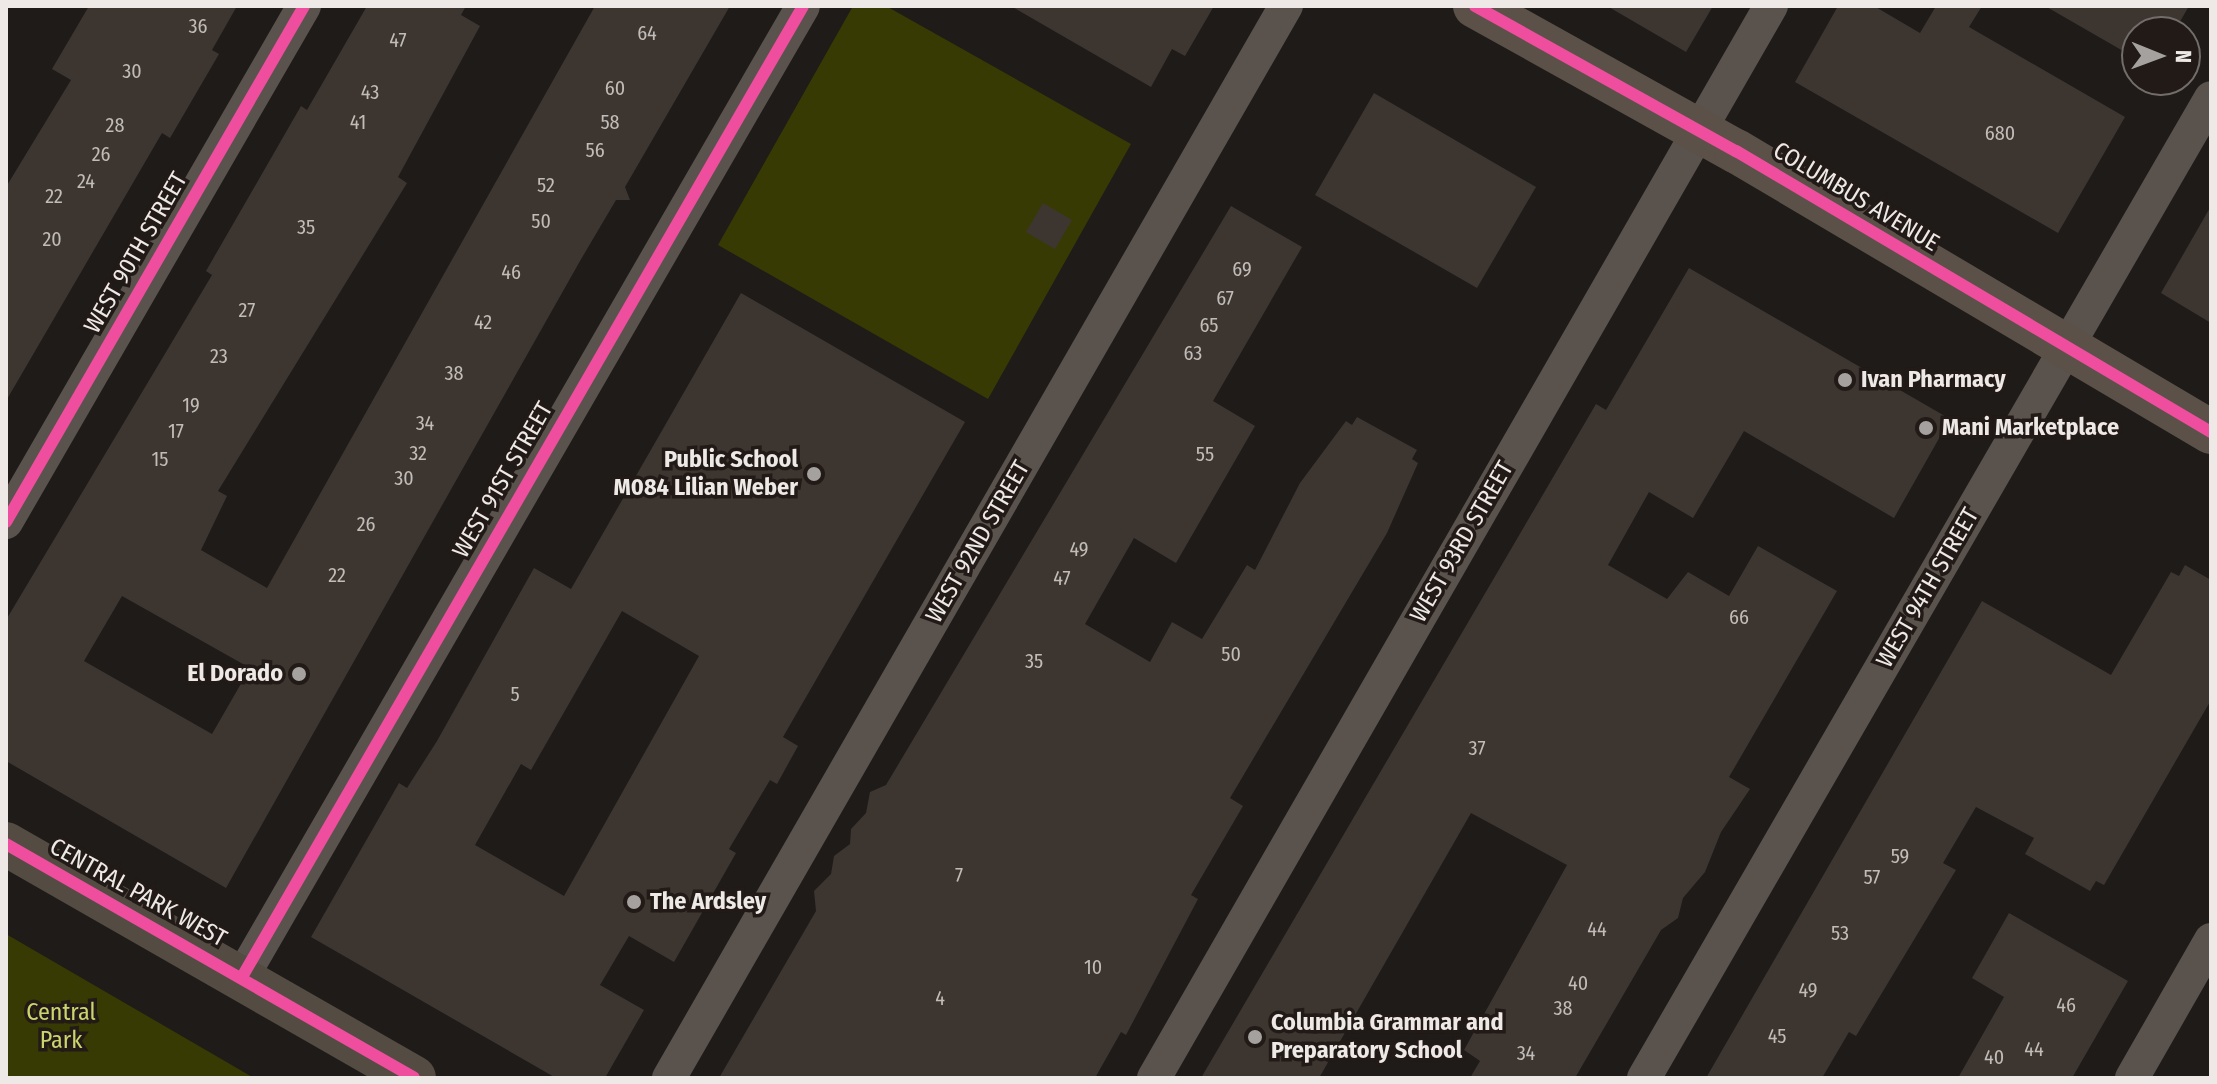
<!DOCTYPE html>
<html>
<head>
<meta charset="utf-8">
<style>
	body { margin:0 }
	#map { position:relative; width:2217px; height:1084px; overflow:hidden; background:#1e1b19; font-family:"Fira Sans Condensed",sans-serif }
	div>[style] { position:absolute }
	.green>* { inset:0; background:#383a04 }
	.building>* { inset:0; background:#3d3630 }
	.street>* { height:34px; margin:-17px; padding:0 17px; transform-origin:17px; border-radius:17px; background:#5a534d }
	.secondary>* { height:44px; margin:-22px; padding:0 22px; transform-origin:22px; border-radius:22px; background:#544b43 }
	.primary>* { height:44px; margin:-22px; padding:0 22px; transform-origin:22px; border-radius:22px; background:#5b5148 }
	.cycleway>* { height:12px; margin:-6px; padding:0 6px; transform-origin:6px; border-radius:6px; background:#ef4d9e }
	.dots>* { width:22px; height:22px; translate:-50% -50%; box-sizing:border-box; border:4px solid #211a16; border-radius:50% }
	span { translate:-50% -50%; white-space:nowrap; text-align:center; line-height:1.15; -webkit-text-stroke:7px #211a16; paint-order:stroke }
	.number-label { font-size:20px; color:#c2bcb8 }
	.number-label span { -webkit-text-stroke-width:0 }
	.street-label { font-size:24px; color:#eee9e6 }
	.poi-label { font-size:24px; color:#eee9e6; font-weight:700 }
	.left { translate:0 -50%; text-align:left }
	.right { translate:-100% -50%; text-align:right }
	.park-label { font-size:24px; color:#ccd46d }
	.frame { position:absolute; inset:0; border:8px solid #eee9e6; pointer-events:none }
	.north { position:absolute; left:2121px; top:16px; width:80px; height:80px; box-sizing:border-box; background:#211a16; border:2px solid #736d69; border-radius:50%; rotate:91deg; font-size:22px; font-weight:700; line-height:32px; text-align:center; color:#eee9e6 }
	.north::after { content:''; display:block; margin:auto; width:28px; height:36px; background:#a5a19e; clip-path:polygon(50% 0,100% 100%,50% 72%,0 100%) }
</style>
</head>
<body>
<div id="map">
	<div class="green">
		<div style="clip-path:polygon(853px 6px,886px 6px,1131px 144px,988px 399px,718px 245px)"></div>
		<div style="clip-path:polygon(6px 934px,254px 1078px,6px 1078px)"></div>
	</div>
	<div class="building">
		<div style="clip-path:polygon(89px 6px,237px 6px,212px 50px,219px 54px,170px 138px,162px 133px,6px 401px,6px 187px,71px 80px,52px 69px)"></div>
		<div style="clip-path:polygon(evenodd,367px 6px,466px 6px,461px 15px,480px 26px,398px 177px,407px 183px,218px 491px,227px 496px,201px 550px,267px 588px,595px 6px,730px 6px,625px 187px,630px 200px,616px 200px,580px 261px,226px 888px,6px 761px,6px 620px,212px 275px,206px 271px,301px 106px,307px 110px,367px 6px,122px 596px,250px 668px,212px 734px,84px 661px,122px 596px)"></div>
		<div style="clip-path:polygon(1011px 6px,1214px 6px,1185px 56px,1172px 49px,1151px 87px)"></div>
		<div style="clip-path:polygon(1607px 6px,1713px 6px,1686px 52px)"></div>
		<div style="clip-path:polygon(1838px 6px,1874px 6px,1920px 33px,1936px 6px,1982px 6px,1969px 27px,2125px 117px,2058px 233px,1795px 82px)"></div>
		<div style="clip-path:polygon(2045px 6px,2189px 6px,2174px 32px,2137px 32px,2137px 59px)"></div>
		<div style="clip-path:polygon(1374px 93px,1536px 187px,1477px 288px,1315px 195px)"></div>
		<div style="clip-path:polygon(1043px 203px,1072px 220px,1055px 249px,1026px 232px)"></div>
		<div style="clip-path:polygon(1231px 206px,1302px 247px,1213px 401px,1255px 426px,1176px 563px,1134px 538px,1085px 624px,1150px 662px,1172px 622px,1202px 639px,1247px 565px,1255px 570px,1300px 483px,1346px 421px,1352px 425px,1357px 417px,1417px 450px,1412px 459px,1418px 463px,1387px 533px,1230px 798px,1243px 806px,1191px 895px,1198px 899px,1126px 1035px,1121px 1032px,1095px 1078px,719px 1078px,816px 911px,814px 891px,831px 874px,834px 856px,850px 844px,851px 829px,866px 813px,870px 792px,886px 785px)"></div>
		<div style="clip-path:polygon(2211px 206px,2211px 323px,2161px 293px)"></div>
		<div style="clip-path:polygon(1689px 268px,1950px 419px,1894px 518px,1744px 431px,1693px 518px,1649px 492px,1608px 565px,1667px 599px,1688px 572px,1729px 596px,1758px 546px,1837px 591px,1729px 777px,1750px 789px,1721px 832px,1705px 872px,1683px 898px,1678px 918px,1661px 930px,1575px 1078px,1470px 1078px,1480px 1061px,1464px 1050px,1567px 865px,1471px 813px,1319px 1078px,1201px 1078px,1596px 404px,1606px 410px)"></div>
		<div style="clip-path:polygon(evenodd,741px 293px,965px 422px,783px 737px,798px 746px,777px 784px,770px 780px,729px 849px,736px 853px,674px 962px,629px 936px,600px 985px,644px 1010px,605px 1078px,556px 1078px,311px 937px,399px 783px,407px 788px,437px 741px,534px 568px,571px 589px,741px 293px,622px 611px,699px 656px,564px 896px,475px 845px,521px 764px,531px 770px,622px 611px)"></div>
		<div style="clip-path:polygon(2185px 565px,2211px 580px,2211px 700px,2104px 885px,2096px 881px,2090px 891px,2025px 854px,2034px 838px,1976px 807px,1943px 863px,1956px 870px,1856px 1036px,1849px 1032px,1822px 1078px,1706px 1078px,1982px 601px,2111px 675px,2171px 572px,2179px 576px)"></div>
		<div style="clip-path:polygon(2009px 913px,2128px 981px,2072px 1078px,1958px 1078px,2004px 997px,1972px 978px)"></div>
	</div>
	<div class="street">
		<div style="left:6px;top:522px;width:596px;rotate:-59.99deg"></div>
		<div style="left:242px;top:977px;width:1121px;rotate:-59.98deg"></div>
		<div style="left:669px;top:1078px;width:1237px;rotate:-60.08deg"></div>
		<div style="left:1154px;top:1078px;width:1237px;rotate:-60.08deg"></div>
		<div style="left:1644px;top:1078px;width:1132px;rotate:-59.95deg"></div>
		<div style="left:2132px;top:1078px;width:159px;rotate:-60.2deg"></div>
	</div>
	<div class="secondary">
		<div style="left:6px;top:844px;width:470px;rotate:29.8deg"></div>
	</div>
	<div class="primary">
		<div style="left:1475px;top:6px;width:299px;rotate:29.1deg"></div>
		<div style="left:1736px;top:151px;width:552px;rotate:30.61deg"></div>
	</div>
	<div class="cycleway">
		<div style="left:1475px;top:6px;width:299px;rotate:29.1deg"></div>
		<div style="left:1736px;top:151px;width:552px;rotate:30.61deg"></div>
		<div style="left:6px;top:522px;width:596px;rotate:-59.99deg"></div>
		<div style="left:6px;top:844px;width:470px;rotate:29.8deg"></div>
		<div style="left:242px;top:977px;width:1121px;rotate:-59.98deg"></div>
	</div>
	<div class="dots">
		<div style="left:1845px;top:380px;background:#a5a19e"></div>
		<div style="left:1926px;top:428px;background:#a5a19e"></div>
		<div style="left:814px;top:474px;background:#a5a19e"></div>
		<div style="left:299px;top:674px;background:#a5a19e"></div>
		<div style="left:634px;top:902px;background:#a5a19e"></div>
		<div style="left:1255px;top:1037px;background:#a5a19e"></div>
	</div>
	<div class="number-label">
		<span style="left:198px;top:26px">36</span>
		<span style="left:647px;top:33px">64</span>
		<span style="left:398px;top:40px">47</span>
		<span style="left:132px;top:71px">30</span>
		<span style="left:615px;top:88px">60</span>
		<span style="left:370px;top:92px">43</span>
		<span style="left:358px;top:122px">41</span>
		<span style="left:610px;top:122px">58</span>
		<span style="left:115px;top:125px">28</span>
		<span style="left:2000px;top:133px">680</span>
		<span style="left:595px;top:150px">56</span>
		<span style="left:101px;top:154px">26</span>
		<span style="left:86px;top:181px">24</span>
		<span style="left:546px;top:185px">52</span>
		<span style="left:54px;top:196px">22</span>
		<span style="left:541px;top:221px">50</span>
		<span style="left:306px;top:227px">35</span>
		<span style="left:52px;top:239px">20</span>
		<span style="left:1242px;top:269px">69</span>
		<span style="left:511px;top:272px">46</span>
		<span style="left:1225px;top:298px">67</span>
		<span style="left:247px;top:310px">27</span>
		<span style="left:483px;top:322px">42</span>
		<span style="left:1209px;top:325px">65</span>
		<span style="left:1193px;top:353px">63</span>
		<span style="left:219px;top:356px">23</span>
		<span style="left:454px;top:373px">38</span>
		<span style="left:191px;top:405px">19</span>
		<span style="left:425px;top:423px">34</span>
		<span style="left:176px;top:431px">17</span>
		<span style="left:418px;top:453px">32</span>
		<span style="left:1205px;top:454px">55</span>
		<span style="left:160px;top:459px">15</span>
		<span style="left:404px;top:478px">30</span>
		<span style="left:366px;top:524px">26</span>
		<span style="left:1079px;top:549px">49</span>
		<span style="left:337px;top:575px">22</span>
		<span style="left:1062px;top:578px">47</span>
		<span style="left:1739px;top:617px">66</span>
		<span style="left:1231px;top:654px">50</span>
		<span style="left:1034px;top:661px">35</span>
		<span style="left:515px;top:694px">5</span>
		<span style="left:1477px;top:748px">37</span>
		<span style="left:1900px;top:856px">59</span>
		<span style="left:959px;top:875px">7</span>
		<span style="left:1872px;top:877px">57</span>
		<span style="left:1597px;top:929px">44</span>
		<span style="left:1840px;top:933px">53</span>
		<span style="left:1093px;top:967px">10</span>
		<span style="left:1578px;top:983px">40</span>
		<span style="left:1808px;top:990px">49</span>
		<span style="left:940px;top:998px">4</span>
		<span style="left:2066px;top:1005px">46</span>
		<span style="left:1563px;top:1008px">38</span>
		<span style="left:1777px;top:1036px">45</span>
		<span style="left:2034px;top:1049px">44</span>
		<span style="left:1526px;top:1053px">34</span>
		<span style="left:1994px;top:1057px">40</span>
	</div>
	<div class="street-label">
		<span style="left:1856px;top:197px;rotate:31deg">COLUMBUS AVENUE</span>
		<span style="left:136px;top:253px;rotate:-60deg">WEST 90TH STREET</span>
		<span style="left:503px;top:480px;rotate:-60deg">WEST 91ST STREET</span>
		<span style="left:978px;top:542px;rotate:-60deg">WEST 92ND STREET</span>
		<span style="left:1462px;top:542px;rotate:-60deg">WEST 93RD STREET</span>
		<span style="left:1928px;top:588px;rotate:-60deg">WEST 94TH STREET</span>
		<span style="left:138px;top:893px;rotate:29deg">CENTRAL PARK WEST</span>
	</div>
	<div class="poi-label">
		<span class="left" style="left:1861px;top:380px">Ivan Pharmacy</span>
		<span class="left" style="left:1942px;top:428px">Mani Marketplace</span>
		<span class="right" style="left:798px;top:474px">Public School<br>M084 Lilian Weber</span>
		<span class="right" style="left:283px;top:674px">El Dorado</span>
		<span class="left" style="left:650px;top:902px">The Ardsley</span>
		<span class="left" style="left:1271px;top:1037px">Columbia Grammar and<br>Preparatory School</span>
	</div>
	<div class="park-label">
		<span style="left:61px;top:1027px">Central<br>Park</span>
	</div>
	<div class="frame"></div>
	<div class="north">N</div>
</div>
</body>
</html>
